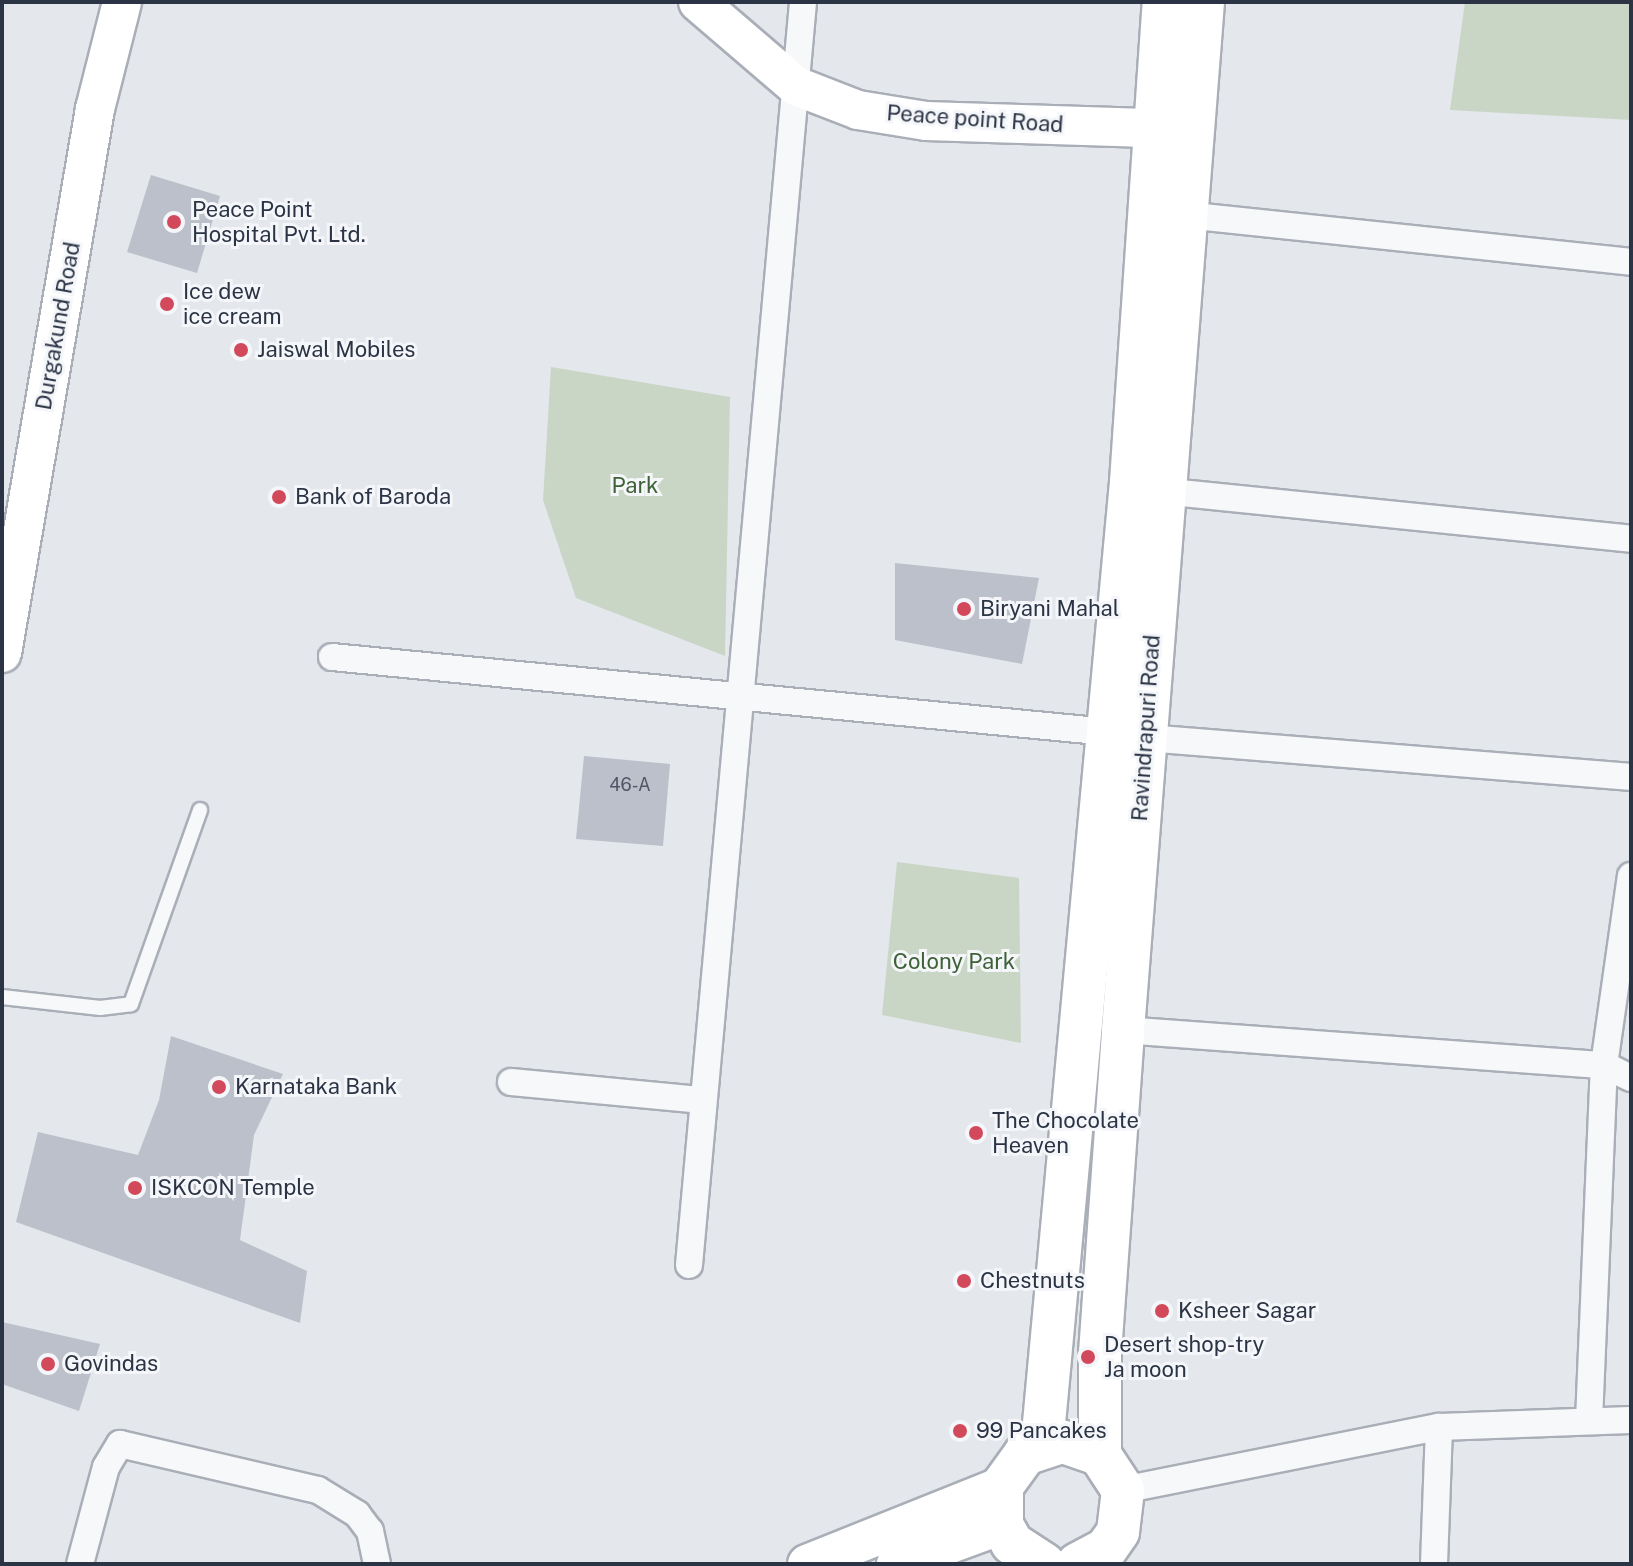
<!DOCTYPE html>
<html>
<head>
<meta charset="utf-8">
<style>
	body { margin:0 }
	#map { position:relative; width:1633px; height:1566px; overflow:hidden; background:#e4e7ec; font-family:"Public Sans",sans-serif }
	div>[style] { position:absolute }
	.green>* { inset:0; background:#c9d6c5 }
	.building>* { inset:0; background:#bbc0ca }
	.roads { filter:drop-shadow(2px 0 #a9aeb7) drop-shadow(-2px 0 #a9aeb7) drop-shadow(0 2px #a9aeb7) drop-shadow(0 -2px #a9aeb7) }
	.lane>* { height:14px; margin:-7px; padding:0 7px; transform-origin:7px; border-radius:7px; background:#f7f8fa }
	.street>* { height:26px; margin:-13px; padding:0 13px; transform-origin:13px; border-radius:13px; background:#f7f8fa }
	.secondary>* { height:38px; margin:-19px; padding:0 19px; transform-origin:19px; border-radius:19px; background:#fff }
	.primary>* { height:42px; margin:-21px; padding:0 21px; transform-origin:21px; border-radius:21px; background:#fff }
	.dots>* { width:22px; height:22px; translate:-50% -50%; box-sizing:border-box; border:4px solid #f4f6f9; border-radius:50% }
	span { translate:-50% -50%; white-space:nowrap; text-align:center; line-height:1.15; -webkit-text-stroke:6px #f4f6f9; paint-order:stroke }
	.number-label { font-size:18px; color:#4f5766 }
	.number-label span { -webkit-text-stroke-width:0 }
	.street-label { font-size:22px; color:#2b3445 }
	.poi-label { font-size:22px; color:#2b3445 }
	.left { translate:0 -50%; text-align:left }
	.park-label { font-size:22px; color:#3f6138 }
	.frame { position:absolute; inset:0; border:4px solid #2b3445; pointer-events:none }
</style>
</head>
<body>
<div id="map">
	<div class="green">
		<div style="clip-path:polygon(1465px 2px,1631px 2px,1631px 120px,1450px 110px)"></div>
		<div style="clip-path:polygon(551px 367px,730px 397px,725px 656px,576px 598px,543px 500px)"></div>
		<div style="clip-path:polygon(897px 862px,1019px 878px,1021px 1043px,882px 1015px)"></div>
	</div>
	<div class="building">
		<div style="clip-path:polygon(151px 175px,220px 196px,197px 273px,127px 252px)"></div>
		<div style="clip-path:polygon(895px 563px,1039px 578px,1022px 664px,895px 640px)"></div>
		<div style="clip-path:polygon(584px 756px,670px 764px,663px 846px,576px 839px)"></div>
		<div style="clip-path:polygon(171px 1036px,283px 1074px,254px 1135px,240px 1240px,307px 1271px,300px 1323px,16px 1222px,38px 1132px,138px 1155px,159px 1100px)"></div>
		<div style="clip-path:polygon(2px 1322px,100px 1344px,79px 1411px,2px 1384px)"></div>
	</div>
	<div class="roads">
		<div class="lane">
			<div style="left:2px;top:997px;width:99px;rotate:6.4deg"></div>
			<div style="left:100px;top:1008px;width:31px;rotate:-7deg"></div>
			<div style="left:131px;top:1004px;width:206px;rotate:-70.4deg"></div>
		</div>
		<div class="street">
			<div style="left:1185px;top:215px;width:448px;rotate:6deg"></div>
			<div style="left:1161px;top:491px;width:472px;rotate:5.8deg"></div>
			<div style="left:332px;top:657px;width:780px;rotate:5.52deg"></div>
			<div style="left:1147px;top:738px;width:486px;rotate:4.6deg"></div>
			<div style="left:1123px;top:1030px;width:482px;rotate:4.2deg"></div>
			<div style="left:1604px;top:1065px;width:30px;rotate:26deg"></div>
			<div style="left:511px;top:1082px;width:190px;rotate:5.4deg"></div>
			<div style="left:689px;top:1265px;width:1268px;rotate:-84.84deg"></div>
			<div style="left:1589px;top:1421px;width:356px;rotate:-87.6deg"></div>
			<div style="left:1604px;top:1065px;width:191px;rotate:-81.9deg"></div>
			<div style="left:1123px;top:1490px;width:322px;rotate:-11.3deg"></div>
			<div style="left:1439px;top:1427px;width:192px;rotate:-2.1deg"></div>
			<div style="left:80px;top:1564px;width:100px;rotate:-75deg"></div>
			<div style="left:106px;top:1467px;width:27px;rotate:-59deg"></div>
			<div style="left:120px;top:1444px;width:203px;rotate:13.1deg"></div>
			<div style="left:318px;top:1490px;width:46px;rotate:31.6deg"></div>
			<div style="left:357px;top:1514px;width:21px;rotate:53deg"></div>
			<div style="left:370px;top:1531px;width:34px;rotate:78deg"></div>
			<div style="left:1434px;top:1564px;width:137px;rotate:-87.9deg"></div>
		</div>
		<div class="secondary">
			<div style="left:698px;top:2px;width:129px;rotate:40.6deg"></div>
			<div style="left:796px;top:86px;width:66px;rotate:21.2deg"></div>
			<div style="left:858px;top:110px;width:69px;rotate:9.2deg"></div>
			<div style="left:926px;top:121px;width:261px;rotate:1.8deg"></div>
			<div style="left:2px;top:653px;width:552px;rotate:-80.3deg"></div>
			<div style="left:95px;top:109px;width:110px;rotate:-75.8deg"></div>
			<div style="left:807px;top:1564px;width:210px;rotate:-21.8deg"></div>
			<div style="left:896px;top:1564px;width:113px;rotate:-20.2deg"></div>
		</div>
		<div class="primary">
			<div style="left:1042px;top:1445px;width:967px;rotate:-84.72deg"></div>
			<div style="left:1131px;top:482px;width:481px;rotate:-86.1deg"></div>
			<div style="left:1100px;top:1455px;width:102px;rotate:-90deg"></div>
			<div style="left:1100px;top:1353px;width:324px;rotate:-85.9deg"></div>
			<div style="left:1123px;top:1030px;width:1031px;rotate:-85.55deg"></div>
			<div style="left:1044px;top:1564px;width:38px;rotate:-147deg"></div>
			<div style="left:1012px;top:1543px;width:21px;rotate:-119deg"></div>
			<div style="left:1002px;top:1525px;width:39px;rotate:-90deg"></div>
			<div style="left:1002px;top:1486px;width:39px;rotate:-54deg"></div>
			<div style="left:1025px;top:1454px;width:40px;rotate:-18deg"></div>
			<div style="left:1063px;top:1442px;width:39px;rotate:19deg"></div>
			<div style="left:1100px;top:1455px;width:42px;rotate:56.7deg"></div>
			<div style="left:1123px;top:1490px;width:42px;rotate:96.8deg"></div>
			<div style="left:1118px;top:1532px;width:21px;rotate:125deg"></div>
			<div style="left:1106px;top:1549px;width:32px;rotate:152deg"></div>
		</div>
	</div>
	<div class="dots">
		<div style="left:174px;top:222px;background:#d1495b"></div>
		<div style="left:167px;top:304px;background:#d1495b"></div>
		<div style="left:241px;top:350px;background:#d1495b"></div>
		<div style="left:279px;top:497px;background:#d1495b"></div>
		<div style="left:964px;top:609px;background:#d1495b"></div>
		<div style="left:219px;top:1087px;background:#d1495b"></div>
		<div style="left:976px;top:1133px;background:#d1495b"></div>
		<div style="left:135px;top:1188px;background:#d1495b"></div>
		<div style="left:964px;top:1281px;background:#d1495b"></div>
		<div style="left:1162px;top:1311px;background:#d1495b"></div>
		<div style="left:1088px;top:1357px;background:#d1495b"></div>
		<div style="left:48px;top:1364px;background:#d1495b"></div>
		<div style="left:960px;top:1431px;background:#d1495b"></div>
	</div>
	<div class="number-label">
		<span style="left:630px;top:785px">46-A</span>
	</div>
	<div class="street-label">
		<span style="left:975px;top:119px;rotate:4deg">Peace point Road</span>
		<span style="left:58px;top:326px;rotate:-80deg">Durgakund Road</span>
		<span style="left:1146px;top:728px;rotate:-86deg">Ravindrapuri Road</span>
	</div>
	<div class="poi-label">
		<span class="left" style="left:192px;top:222px">Peace Point<br>Hospital Pvt. Ltd.</span>
		<span class="left" style="left:183px;top:304px">Ice dew<br>ice cream</span>
		<span class="left" style="left:257px;top:350px">Jaiswal Mobiles</span>
		<span class="left" style="left:295px;top:497px">Bank of Baroda</span>
		<span class="left" style="left:980px;top:609px">Biryani Mahal</span>
		<span class="left" style="left:235px;top:1087px">Karnataka Bank</span>
		<span class="left" style="left:992px;top:1133px">The Chocolate<br>Heaven</span>
		<span class="left" style="left:151px;top:1188px">ISKCON Temple</span>
		<span class="left" style="left:980px;top:1281px">Chestnuts</span>
		<span class="left" style="left:1178px;top:1311px">Ksheer Sagar</span>
		<span class="left" style="left:1104px;top:1357px">Desert shop-try<br>Ja moon</span>
		<span class="left" style="left:64px;top:1364px">Govindas</span>
		<span class="left" style="left:976px;top:1431px">99 Pancakes</span>
	</div>
	<div class="park-label">
		<span style="left:635px;top:486px">Park</span>
		<span style="left:954px;top:962px">Colony Park</span>
	</div>
	<div class="frame"></div>
</div>
</body>
</html>
